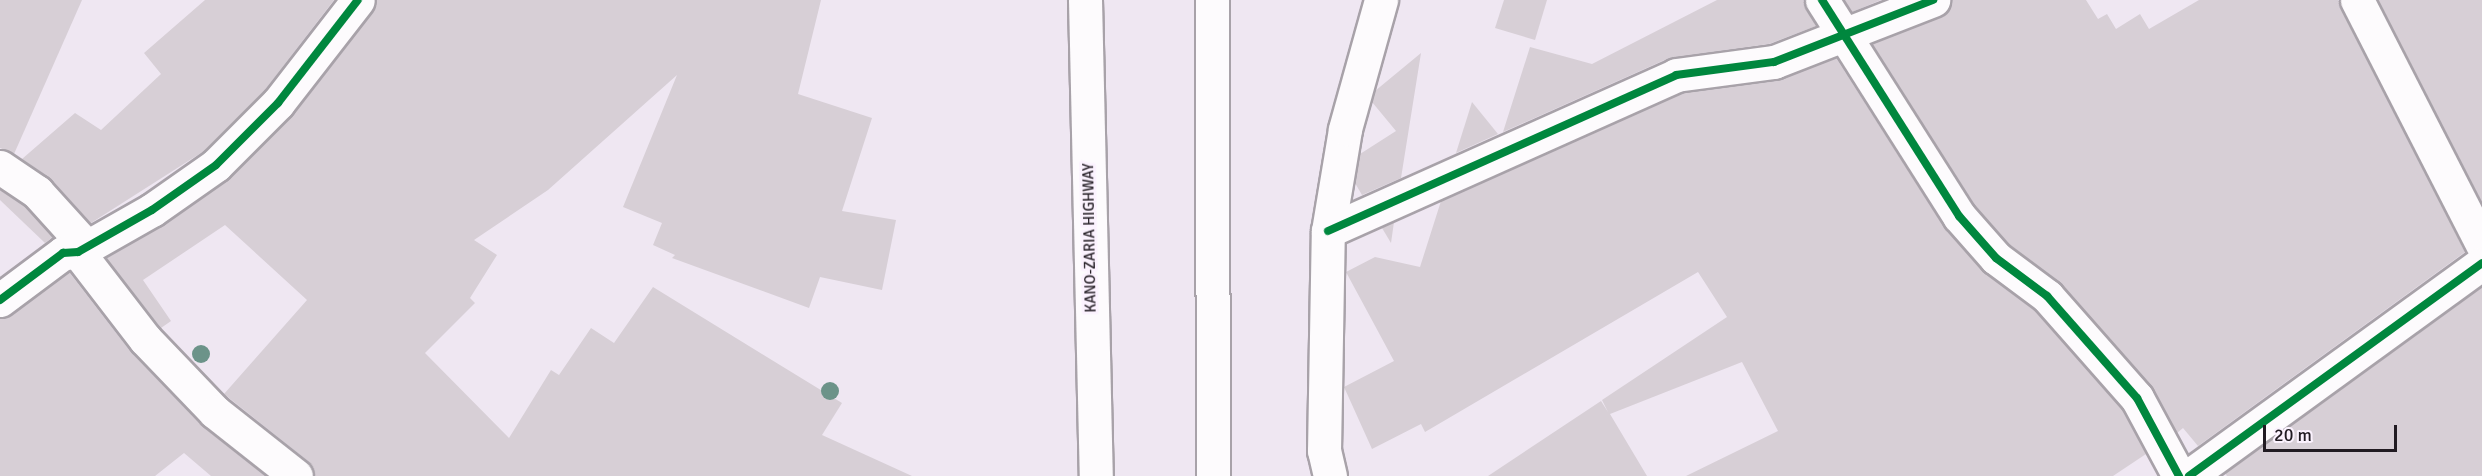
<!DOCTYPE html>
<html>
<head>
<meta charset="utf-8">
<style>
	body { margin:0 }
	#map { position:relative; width:2482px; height:476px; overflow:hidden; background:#efe7f2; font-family:Signika,sans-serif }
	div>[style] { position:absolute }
	.building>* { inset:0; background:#d7cfd6 }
	.roads { filter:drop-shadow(2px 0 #a8a2a9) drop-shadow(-2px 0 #a8a2a9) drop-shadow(0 2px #a8a2a9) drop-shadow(0 -2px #a8a2a9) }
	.minor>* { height:33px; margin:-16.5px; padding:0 16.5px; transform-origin:16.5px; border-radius:16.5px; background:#fdfbfd }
	.trunk>* { height:33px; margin:-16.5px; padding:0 16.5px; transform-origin:16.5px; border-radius:16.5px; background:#fdfbfd }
	.cycleway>* { height:8px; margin:-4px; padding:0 4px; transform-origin:4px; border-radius:4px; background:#00873e }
	.trees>* { width:18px; height:18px; margin:-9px; border-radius:50%; background:#6c9389 }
	span { translate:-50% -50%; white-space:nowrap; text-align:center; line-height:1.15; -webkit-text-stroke:6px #fbf2fe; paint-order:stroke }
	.street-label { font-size:15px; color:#211b22 }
	.scale { position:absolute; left:2263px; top:425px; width:134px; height:27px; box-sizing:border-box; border:3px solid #211b22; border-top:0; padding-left:8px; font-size:18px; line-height:21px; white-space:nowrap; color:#211b22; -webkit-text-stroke:4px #fbf2fe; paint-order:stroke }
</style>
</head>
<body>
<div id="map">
	<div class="building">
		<div style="clip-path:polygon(0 0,82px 0,14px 154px,0 148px)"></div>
		<div style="clip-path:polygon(205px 0,334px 0,264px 91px,204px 151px,91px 223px,51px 179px,22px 159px,75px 113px,101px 130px,161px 74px,144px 53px)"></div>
		<div style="clip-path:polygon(376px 0,821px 0,798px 94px,872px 118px,842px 211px,896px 220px,882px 290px,820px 277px,809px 308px,672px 258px,675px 255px,653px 245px,662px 223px,623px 207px,677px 75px,548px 190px,474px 240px,497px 255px,470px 298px,475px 303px,425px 353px,509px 438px,551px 370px,559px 375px,591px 328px,614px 343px,653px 287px,842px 403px,822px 435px,912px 476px,314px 476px,308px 461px,224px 394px,307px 300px,225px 225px,143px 280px,171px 321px,161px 328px,106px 258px,229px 178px,293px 115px)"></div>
		<div style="clip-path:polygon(1504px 0,1547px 0,1535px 40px,1495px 28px)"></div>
		<div style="clip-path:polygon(1717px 0,1803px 0,1816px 26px,1769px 44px,1669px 58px,1503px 132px,1530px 47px,1592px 64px)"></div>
		<div style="clip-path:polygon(1844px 0,1881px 0,1852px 12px)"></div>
		<div style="clip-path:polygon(1951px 0,2086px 0,2098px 19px,2107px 14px,2116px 29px,2140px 14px,2149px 29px,2199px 0,2338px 0,2465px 252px,2198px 446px,2183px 428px,2177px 433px,2151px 386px,2061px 284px,2009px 244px,1974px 205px,1872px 44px,1940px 17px)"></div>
		<div style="clip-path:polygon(2378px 0,2482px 0,2482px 203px)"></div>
		<div style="clip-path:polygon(1421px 53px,1401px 178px,1362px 195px,1355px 183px,1360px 154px,1396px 131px,1372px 102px,1375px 91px)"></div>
		<div style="clip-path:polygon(1836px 58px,1945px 228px,1985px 273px,2034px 310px,2122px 409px,2146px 454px,2113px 476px,1686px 476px,1778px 431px,1742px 362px,1610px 414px,1647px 476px,1488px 476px,1601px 401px,1608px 412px,1602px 400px,1727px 317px,1698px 272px,1425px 432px,1421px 424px,1372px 449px,1344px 387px,1394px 361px,1346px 272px,1375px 257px,1420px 267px,1441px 201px,1681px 93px,1777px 81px)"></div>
		<div style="clip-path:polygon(1472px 102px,1498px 134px,1456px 153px)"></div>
		<div style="clip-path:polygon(0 190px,25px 206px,53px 237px,45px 243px,0 200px)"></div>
		<div style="clip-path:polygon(1394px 222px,1391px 243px,1382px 228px)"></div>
		<div style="clip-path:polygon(69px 272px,130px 351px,201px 425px,266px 476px,211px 476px,184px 453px,155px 476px,0 476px,0 318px)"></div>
		<div style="clip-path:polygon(2482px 286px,2482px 476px,2227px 476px,2225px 473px)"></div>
	</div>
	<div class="roads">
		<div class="minor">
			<div style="left:1822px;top:0;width:256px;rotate:57.6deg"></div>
			<div style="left:1959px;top:216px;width:56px;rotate:48.6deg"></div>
			<div style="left:1996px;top:258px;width:64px;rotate:36.7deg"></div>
			<div style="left:2047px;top:296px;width:136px;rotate:48.6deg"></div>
			<div style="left:2137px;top:398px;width:89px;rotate:61.7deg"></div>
			<div style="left:2357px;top:0;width:274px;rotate:62.9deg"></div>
			<div style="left:0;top:167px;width:45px;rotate:34deg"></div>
			<div style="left:37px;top:192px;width:73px;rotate:47.8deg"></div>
			<div style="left:1328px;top:231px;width:381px;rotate:-24.1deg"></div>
			<div style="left:1676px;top:75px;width:99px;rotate:-7.6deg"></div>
			<div style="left:1774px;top:62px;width:171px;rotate:-21.3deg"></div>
			<div style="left:78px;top:252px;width:110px;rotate:52.4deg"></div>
			<div style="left:145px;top:339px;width:101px;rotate:46.2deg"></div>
			<div style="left:215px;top:412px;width:103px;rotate:38.3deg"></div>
			<div style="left:0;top:300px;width:79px;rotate:-36.7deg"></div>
			<div style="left:63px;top:253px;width:15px;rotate:-4deg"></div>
			<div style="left:78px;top:252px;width:85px;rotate:-29.6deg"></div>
			<div style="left:152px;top:210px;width:78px;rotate:-35.1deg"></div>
			<div style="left:216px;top:165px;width:88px;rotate:-45deg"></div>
			<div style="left:278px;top:103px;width:130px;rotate:-52.2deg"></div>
			<div style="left:1330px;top:476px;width:26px;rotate:-103deg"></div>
			<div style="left:1324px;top:451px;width:220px;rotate:-89deg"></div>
			<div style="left:1328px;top:231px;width:103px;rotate:-80.5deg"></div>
			<div style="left:1345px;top:129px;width:134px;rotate:-74.4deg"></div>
			<div style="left:2189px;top:476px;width:362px;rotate:-36deg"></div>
		</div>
		<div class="trunk">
			<div style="left:1085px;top:0;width:476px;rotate:88.7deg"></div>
			<div style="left:1212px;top:0;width:476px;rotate:89.9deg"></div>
		</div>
	</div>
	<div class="cycleway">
		<div style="left:1822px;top:0;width:256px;rotate:57.6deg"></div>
		<div style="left:1959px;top:216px;width:56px;rotate:48.6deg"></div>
		<div style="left:1996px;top:258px;width:64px;rotate:36.7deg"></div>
		<div style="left:2047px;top:296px;width:136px;rotate:48.6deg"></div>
		<div style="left:2137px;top:398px;width:89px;rotate:61.7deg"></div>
		<div style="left:1328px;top:231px;width:381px;rotate:-24.1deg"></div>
		<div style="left:1676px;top:75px;width:99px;rotate:-7.6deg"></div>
		<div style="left:1774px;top:62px;width:171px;rotate:-21.3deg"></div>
		<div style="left:0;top:300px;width:79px;rotate:-36.7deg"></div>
		<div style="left:63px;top:253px;width:15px;rotate:-4deg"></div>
		<div style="left:78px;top:252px;width:85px;rotate:-29.6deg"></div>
		<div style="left:152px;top:210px;width:78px;rotate:-35.1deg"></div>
		<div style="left:216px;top:165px;width:88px;rotate:-45deg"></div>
		<div style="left:278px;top:103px;width:130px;rotate:-52.2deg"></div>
		<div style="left:2189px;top:476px;width:362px;rotate:-36deg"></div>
	</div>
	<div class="trees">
		<div style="left:201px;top:354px"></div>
		<div style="left:830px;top:391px"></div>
	</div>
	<div class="street-label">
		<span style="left:1090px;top:238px;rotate:-91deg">KANO-ZARIA HIGHWAY</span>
	</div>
	<div class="scale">20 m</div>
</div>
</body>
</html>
